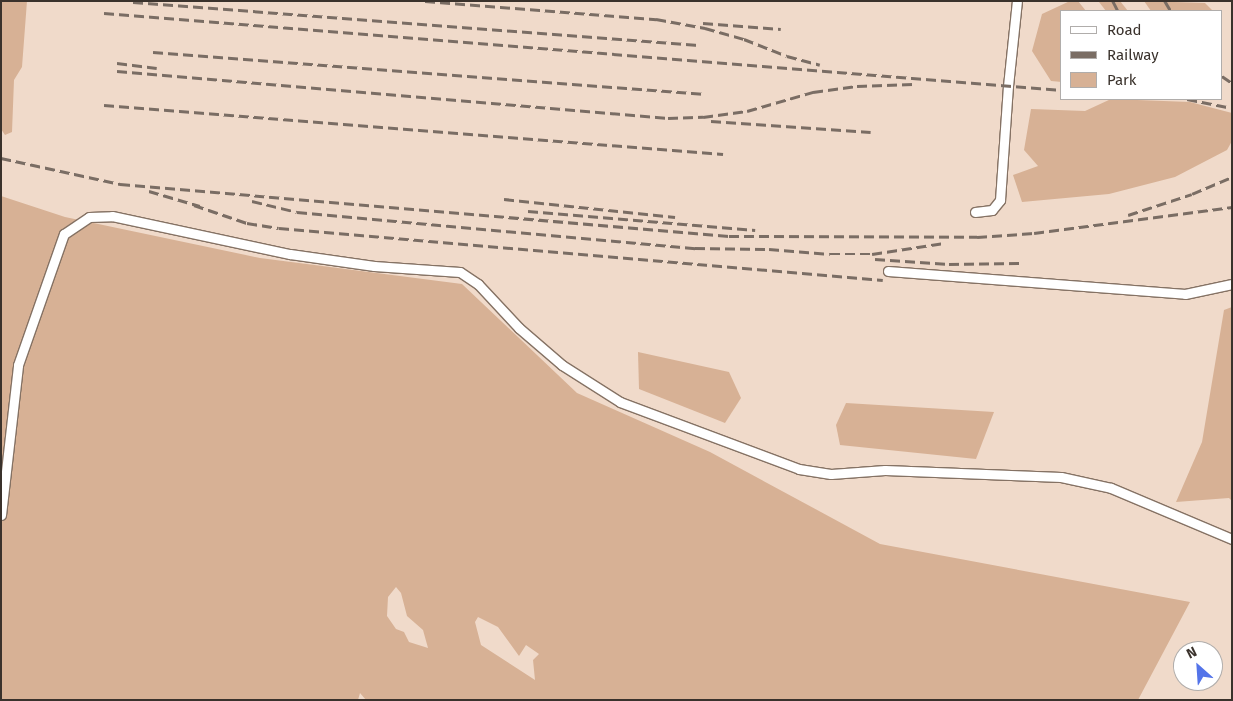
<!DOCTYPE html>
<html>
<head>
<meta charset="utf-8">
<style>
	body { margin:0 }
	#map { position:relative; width:1233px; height:701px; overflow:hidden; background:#f0daca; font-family:"Fira Sans",sans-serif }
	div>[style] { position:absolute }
	.green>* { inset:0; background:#d7b195 }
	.roads { filter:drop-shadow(1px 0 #857264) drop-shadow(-1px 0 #857264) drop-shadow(0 1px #857264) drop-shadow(0 -1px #857264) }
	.minor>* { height:9px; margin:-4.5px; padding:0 4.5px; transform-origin:4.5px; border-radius:4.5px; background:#fff }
	.rail>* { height:2.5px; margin-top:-1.25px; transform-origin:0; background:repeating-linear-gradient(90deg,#7a6d64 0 10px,transparent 0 15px) }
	span { translate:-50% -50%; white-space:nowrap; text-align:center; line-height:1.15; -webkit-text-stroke:5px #fff; paint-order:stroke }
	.frame { position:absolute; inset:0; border:2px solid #3a322c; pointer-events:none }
	.legend { position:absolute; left:1060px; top:10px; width:162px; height:90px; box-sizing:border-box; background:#fff; border:1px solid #b0adab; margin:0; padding:6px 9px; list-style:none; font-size:15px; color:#3a322c }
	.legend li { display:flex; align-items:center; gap:10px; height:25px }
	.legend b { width:25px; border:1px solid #b0adab }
	.north { position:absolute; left:1173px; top:641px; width:50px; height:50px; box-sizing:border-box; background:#fff; border:1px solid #b0adab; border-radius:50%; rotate:334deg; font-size:14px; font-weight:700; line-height:20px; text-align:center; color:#3a322c }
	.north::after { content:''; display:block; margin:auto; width:18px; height:22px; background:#5474e9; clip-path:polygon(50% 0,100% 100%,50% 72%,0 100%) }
</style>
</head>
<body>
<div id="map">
	<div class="green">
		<div style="clip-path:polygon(1px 1px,27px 1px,22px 67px,14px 80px,12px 132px,5px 135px,1px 129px)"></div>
		<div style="clip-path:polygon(1070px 1px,1078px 1px,1086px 11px,1062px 11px,1062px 82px,1051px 81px,1032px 51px,1042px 14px)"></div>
		<div style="clip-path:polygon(1120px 1px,1128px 11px,1106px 11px,1099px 2px)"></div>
		<div style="clip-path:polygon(1144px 1px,1205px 3px,1213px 11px,1151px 11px)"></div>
		<div style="clip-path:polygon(1111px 99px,1190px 102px,1232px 113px,1232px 141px,1227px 150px,1175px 177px,1109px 194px,1022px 202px,1013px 175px,1038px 166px,1024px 150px,1031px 109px,1085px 111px)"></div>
		<div style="clip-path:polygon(evenodd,1px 196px,65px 217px,260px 258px,462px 284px,577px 393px,710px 452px,880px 544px,1190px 602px,1138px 700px,366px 700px,360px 693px,358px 700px,1px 700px,1px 196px,396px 587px,401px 593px,407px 616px,423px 630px,428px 648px,409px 642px,404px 632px,396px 629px,387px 616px,388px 597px,396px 587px,1px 196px,478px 617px,498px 627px,519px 656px,526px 645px,539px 654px,533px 660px,535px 680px,481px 645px,475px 622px,478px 617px)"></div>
		<div style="clip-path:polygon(1232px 307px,1232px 501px,1229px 498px,1176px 502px,1202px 442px,1224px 310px)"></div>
		<div style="clip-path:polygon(638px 352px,729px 372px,741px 398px,725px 423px,639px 389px)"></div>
		<div style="clip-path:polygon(846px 403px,994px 412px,976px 459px,840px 445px,836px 425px)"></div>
	</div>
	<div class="roads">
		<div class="minor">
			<div style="left:975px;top:212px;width:17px;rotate:-7deg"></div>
			<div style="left:992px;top:210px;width:13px;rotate:-51deg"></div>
			<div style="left:1000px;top:200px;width:114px;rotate:-86deg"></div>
			<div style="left:1008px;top:86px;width:85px;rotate:-84deg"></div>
			<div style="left:888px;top:271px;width:298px;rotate:4.4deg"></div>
			<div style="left:1185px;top:294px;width:48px;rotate:-12deg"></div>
			<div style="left:1px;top:515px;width:151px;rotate:-83.5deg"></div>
			<div style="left:18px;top:365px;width:139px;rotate:-70.7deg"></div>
			<div style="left:64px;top:234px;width:30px;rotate:-34deg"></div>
			<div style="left:89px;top:217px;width:23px;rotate:-2deg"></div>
			<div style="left:112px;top:216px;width:182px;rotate:12.1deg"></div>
			<div style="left:290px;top:254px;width:85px;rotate:8.1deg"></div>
			<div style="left:374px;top:266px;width:86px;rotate:4deg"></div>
			<div style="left:460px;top:272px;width:22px;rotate:34deg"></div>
			<div style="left:478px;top:284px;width:60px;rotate:47deg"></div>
			<div style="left:519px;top:328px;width:57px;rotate:40.7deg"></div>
			<div style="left:562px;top:365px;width:69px;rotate:32.5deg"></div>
			<div style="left:620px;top:402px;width:191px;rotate:20.5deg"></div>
			<div style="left:799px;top:469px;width:32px;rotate:9deg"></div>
			<div style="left:831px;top:474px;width:54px;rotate:-4.2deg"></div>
			<div style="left:885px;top:470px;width:176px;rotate:2.3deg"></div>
			<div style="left:1061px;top:477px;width:51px;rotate:12.4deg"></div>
			<div style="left:1111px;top:488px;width:131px;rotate:22.9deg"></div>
		</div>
	</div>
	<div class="rail">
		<div style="left:425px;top:1px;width:232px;rotate:4.5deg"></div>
		<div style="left:656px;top:19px;width:50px;rotate:10.4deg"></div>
		<div style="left:705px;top:28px;width:41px;rotate:15.8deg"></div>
		<div style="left:744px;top:39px;width:46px;rotate:21.6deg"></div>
		<div style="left:787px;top:56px;width:34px;rotate:15deg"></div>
		<div style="left:1113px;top:1px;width:11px;rotate:63deg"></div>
		<div style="left:1165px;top:1px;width:12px;rotate:59deg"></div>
		<div style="left:133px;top:2px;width:567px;rotate:4.35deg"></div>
		<div style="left:104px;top:13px;width:961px;rotate:4.6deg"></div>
		<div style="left:703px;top:23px;width:78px;rotate:4.4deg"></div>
		<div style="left:153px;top:52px;width:554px;rotate:4.35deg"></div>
		<div style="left:117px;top:63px;width:40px;rotate:7.1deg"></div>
		<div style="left:117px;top:71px;width:553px;rotate:4.88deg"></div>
		<div style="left:668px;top:118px;width:35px;rotate:-2deg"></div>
		<div style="left:703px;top:117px;width:44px;rotate:-7.8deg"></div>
		<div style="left:747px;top:111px;width:69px;rotate:-16.1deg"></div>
		<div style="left:813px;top:92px;width:44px;rotate:-7.8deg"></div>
		<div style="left:857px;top:86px;width:56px;rotate:-2deg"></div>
		<div style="left:1222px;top:76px;width:12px;rotate:35deg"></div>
		<div style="left:1187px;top:99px;width:46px;rotate:11.3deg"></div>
		<div style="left:104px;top:105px;width:621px;rotate:4.53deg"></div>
		<div style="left:711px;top:121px;width:160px;rotate:3.9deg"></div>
		<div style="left:1px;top:158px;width:122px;rotate:12.3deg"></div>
		<div style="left:120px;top:184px;width:611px;rotate:4.88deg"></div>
		<div style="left:729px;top:236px;width:248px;rotate:0.2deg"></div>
		<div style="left:977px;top:237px;width:57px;rotate:-4deg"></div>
		<div style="left:1034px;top:233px;width:200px;rotate:-7.5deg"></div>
		<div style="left:149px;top:191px;width:53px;rotate:16.4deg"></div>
		<div style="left:504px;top:199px;width:172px;rotate:6deg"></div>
		<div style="left:252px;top:201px;width:46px;rotate:13.7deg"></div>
		<div style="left:297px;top:212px;width:400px;rotate:5.2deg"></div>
		<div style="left:695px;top:248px;width:74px;rotate:0.8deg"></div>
		<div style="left:769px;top:249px;width:61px;rotate:4.7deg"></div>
		<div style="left:830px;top:254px;width:42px"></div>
		<div style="left:872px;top:254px;width:73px;rotate:-8.7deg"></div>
		<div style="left:194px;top:205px;width:56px;rotate:18.8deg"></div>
		<div style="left:247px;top:223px;width:32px;rotate:9deg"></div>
		<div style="left:279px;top:228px;width:606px;rotate:4.92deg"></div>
		<div style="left:528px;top:211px;width:228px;rotate:4.8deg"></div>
		<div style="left:1128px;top:215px;width:67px;rotate:-18.2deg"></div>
		<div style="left:1192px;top:194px;width:43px;rotate:-23deg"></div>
		<div style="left:875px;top:259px;width:74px;rotate:3.9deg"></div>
		<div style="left:949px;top:264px;width:75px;rotate:-0.8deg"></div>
	</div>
	<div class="frame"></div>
	<ul class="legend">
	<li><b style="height:6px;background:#fff"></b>Road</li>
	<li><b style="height:6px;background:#7a6d64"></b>Railway</li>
	<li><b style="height:14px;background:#d7b195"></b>Park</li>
	</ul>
	<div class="north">N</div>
</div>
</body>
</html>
